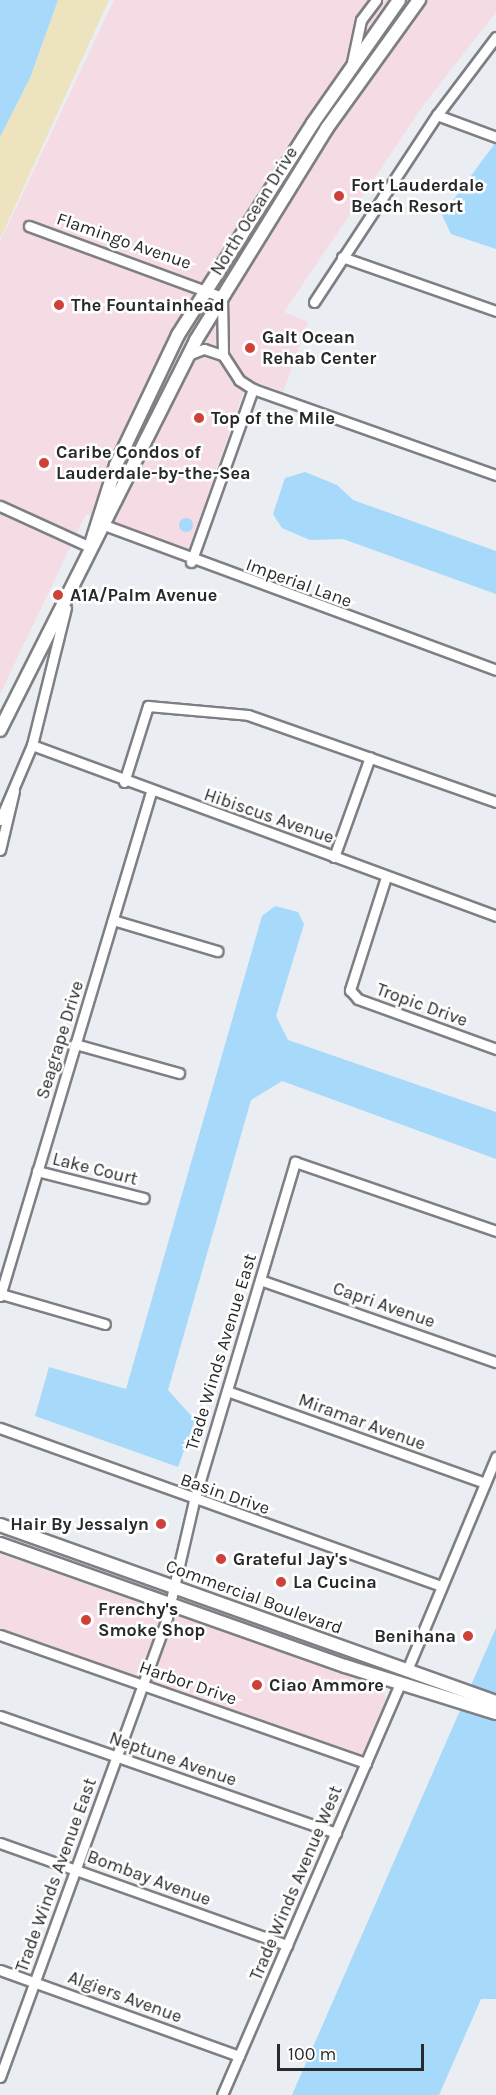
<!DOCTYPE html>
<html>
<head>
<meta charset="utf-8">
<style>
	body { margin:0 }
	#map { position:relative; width:496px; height:2095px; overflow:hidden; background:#eaedf2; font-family:Karla,sans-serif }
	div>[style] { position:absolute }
	.commercial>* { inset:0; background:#f4dbe4 }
	.sand>* { inset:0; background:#ede3be }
	.water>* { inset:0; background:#a6d9fa }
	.round { border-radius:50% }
	.roads { filter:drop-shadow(2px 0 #7d7f84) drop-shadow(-2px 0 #7d7f84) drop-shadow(0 2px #7d7f84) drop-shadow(0 -2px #7d7f84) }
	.minor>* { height:9px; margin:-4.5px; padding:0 4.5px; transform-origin:4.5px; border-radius:4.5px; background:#fff }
	.major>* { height:12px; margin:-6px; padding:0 6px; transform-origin:6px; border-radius:6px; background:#fff }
	.dots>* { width:16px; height:16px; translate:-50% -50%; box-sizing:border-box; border:3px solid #fff; border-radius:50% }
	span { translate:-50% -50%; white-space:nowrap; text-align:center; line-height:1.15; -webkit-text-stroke:5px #fff; paint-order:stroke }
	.poi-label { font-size:18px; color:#28292a; font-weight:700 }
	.left { translate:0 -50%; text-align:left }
	.right { translate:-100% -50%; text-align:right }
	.street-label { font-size:18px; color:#28292a }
	.scale { position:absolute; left:277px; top:2044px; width:147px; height:27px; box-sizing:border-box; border:3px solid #28292a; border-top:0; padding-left:8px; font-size:18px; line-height:21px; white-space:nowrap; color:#28292a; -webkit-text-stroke:4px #fff; paint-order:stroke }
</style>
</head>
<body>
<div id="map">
	<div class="commercial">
		<div style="clip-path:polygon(114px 0,496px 0,496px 12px,425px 103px,284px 312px,308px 322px,283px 392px,253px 381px,243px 393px,187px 554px,86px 514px,0 694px,0 242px)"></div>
		<div style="clip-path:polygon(0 1554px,381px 1687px,386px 1699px,363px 1755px,0 1629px)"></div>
	</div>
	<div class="sand">
		<div style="clip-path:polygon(58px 0,109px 0,0 239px,0 137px,30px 78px)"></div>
	</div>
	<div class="water">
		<div style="clip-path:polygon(0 0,58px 0,30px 78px,0 137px)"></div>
		<div style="clip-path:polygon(496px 142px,496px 249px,451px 234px,442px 215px)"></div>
		<div style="clip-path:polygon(305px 472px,337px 485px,353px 500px,496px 551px,496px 594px,343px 539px,310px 540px,282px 528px,273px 514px,285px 478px)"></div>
		<div class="round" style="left:179px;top:518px;width:14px;height:14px"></div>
		<div style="clip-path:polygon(275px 906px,298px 912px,304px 924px,276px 1016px,288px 1040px,496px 1112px,496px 1159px,282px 1081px,251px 1100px,168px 1390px,195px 1420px,178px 1467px,35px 1416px,49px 1367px,126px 1389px,262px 916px)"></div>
		<div style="clip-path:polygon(496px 1628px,496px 1999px,481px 1999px,439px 2095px,292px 2095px)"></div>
	</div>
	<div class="roads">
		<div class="minor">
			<div style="left:351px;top:67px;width:48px;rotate:-78deg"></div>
			<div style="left:361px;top:20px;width:25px;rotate:-53deg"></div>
			<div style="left:437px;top:115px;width:63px;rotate:20.4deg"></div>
			<div style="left:29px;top:226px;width:206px;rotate:20.2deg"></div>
			<div style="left:222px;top:297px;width:58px;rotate:89deg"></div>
			<div style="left:223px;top:355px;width:30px;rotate:57deg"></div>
			<div style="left:239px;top:380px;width:17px;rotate:33deg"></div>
			<div style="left:253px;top:389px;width:258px;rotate:19.5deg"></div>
			<div style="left:342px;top:257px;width:163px;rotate:19.3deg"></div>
			<div style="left:314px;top:302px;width:224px;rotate:-56.7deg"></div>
			<div style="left:437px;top:115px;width:98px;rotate:-52.9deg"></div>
			<div style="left:188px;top:355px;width:17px;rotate:-21deg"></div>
			<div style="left:204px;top:349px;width:20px;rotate:18deg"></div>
			<div style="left:0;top:506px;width:99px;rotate:24.5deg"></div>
			<div style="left:99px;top:523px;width:423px;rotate:20.3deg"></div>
			<div style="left:191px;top:562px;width:184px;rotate:-70.3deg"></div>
			<div style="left:32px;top:745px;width:495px;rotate:20.2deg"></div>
			<div style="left:124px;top:782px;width:80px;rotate:-72.5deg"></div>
			<div style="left:148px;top:706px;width:100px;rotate:5.1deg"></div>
			<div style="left:248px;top:715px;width:263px;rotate:19.3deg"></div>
			<div style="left:0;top:820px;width:82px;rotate:-66.9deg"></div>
			<div style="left:32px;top:745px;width:141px;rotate:-76.1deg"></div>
			<div style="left:0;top:850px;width:61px;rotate:-76.7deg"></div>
			<div style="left:334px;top:857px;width:106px;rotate:-70.2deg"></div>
			<div style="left:386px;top:877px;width:119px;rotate:107.7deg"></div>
			<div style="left:350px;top:990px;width:12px;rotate:48deg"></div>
			<div style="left:358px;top:999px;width:147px;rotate:19.9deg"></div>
			<div style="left:113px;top:920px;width:109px;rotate:16.6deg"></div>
			<div style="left:75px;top:1044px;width:108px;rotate:15.6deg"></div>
			<div style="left:37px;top:1171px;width:110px;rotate:14.2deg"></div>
			<div style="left:260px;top:1280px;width:250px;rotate:19.2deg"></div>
			<div style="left:1px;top:1294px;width:108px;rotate:16.1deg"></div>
			<div style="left:0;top:1296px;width:526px;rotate:-73.32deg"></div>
			<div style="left:227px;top:1391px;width:274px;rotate:19.6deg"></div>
			<div style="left:0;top:1428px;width:469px;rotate:19.7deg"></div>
			<div style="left:0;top:1635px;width:388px;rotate:19.3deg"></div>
			<div style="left:407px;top:1670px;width:231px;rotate:-67.3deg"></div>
			<div style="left:0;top:1716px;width:356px;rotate:19.2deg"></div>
			<div style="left:0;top:1843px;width:305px;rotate:19.6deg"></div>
			<div style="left:0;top:1970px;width:254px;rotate:19.8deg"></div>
			<div style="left:0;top:2077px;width:489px;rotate:-70deg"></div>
			<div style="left:167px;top:1617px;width:119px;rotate:-76.9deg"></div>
			<div style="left:194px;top:1501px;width:354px;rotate:-73.4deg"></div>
			<div style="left:295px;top:1162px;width:213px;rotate:18.9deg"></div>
			<div style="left:222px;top:2095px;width:448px;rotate:-66.6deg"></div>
		</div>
		<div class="major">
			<div style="left:91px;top:544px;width:83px;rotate:-72.4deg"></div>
			<div style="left:116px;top:465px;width:144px;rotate:-64.5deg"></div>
			<div style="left:178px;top:335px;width:251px;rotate:-57.5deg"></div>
			<div style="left:313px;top:123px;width:150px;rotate:-55deg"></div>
			<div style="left:0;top:730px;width:436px;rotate:-63.3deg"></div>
			<div style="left:196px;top:340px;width:249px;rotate:-58.3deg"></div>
			<div style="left:327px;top:128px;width:158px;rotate:-54.3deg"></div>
			<div style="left:0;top:1525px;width:527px;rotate:19.64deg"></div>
			<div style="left:0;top:1544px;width:366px;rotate:19.5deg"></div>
			<div style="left:345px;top:1666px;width:158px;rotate:17.3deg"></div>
		</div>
	</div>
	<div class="dots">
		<div style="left:339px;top:196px;background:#ce4038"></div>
		<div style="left:59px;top:305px;background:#ce4038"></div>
		<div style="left:250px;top:348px;background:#ce4038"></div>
		<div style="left:199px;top:418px;background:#ce4038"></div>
		<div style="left:44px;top:463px;background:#ce4038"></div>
		<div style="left:58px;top:595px;background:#ce4038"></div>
		<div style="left:161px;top:1524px;background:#ce4038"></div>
		<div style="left:221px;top:1559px;background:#ce4038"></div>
		<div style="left:281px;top:1582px;background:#ce4038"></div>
		<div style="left:86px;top:1620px;background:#ce4038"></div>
		<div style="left:468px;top:1636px;background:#ce4038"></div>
		<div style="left:257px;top:1685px;background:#ce4038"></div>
	</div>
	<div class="poi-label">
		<span class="left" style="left:351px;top:196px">Fort Lauderdale<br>Beach Resort</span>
		<span class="left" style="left:71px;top:305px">The Fountainhead</span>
		<span class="left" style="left:262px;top:348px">Galt Ocean<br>Rehab Center</span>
		<span class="left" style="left:211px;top:418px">Top of the Mile</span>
		<span class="left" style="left:56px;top:463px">Caribe Condos of<br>Lauderdale-by-the-Sea</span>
		<span class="left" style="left:70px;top:595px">A1A/Palm Avenue</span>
		<span class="right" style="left:149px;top:1524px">Hair By Jessalyn</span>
		<span class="left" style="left:233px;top:1559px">Grateful Jay's</span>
		<span class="left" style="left:293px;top:1582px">La Cucina</span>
		<span class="left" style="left:98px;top:1620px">Frenchy's<br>Smoke Shop</span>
		<span class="right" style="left:456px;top:1636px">Benihana</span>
		<span class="left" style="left:269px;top:1685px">Ciao Ammore</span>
	</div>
	<div class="street-label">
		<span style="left:254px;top:211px;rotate:-58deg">North Ocean Drive</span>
		<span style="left:124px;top:241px;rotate:19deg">Flamingo Avenue</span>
		<span style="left:299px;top:583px;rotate:20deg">Imperial Lane</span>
		<span style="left:269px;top:816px;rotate:19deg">Hibiscus Avenue</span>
		<span style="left:422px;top:1005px;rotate:20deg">Tropic Drive</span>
		<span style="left:60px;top:1040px;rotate:-73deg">Seagrape Drive</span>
		<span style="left:95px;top:1169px;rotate:14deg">Lake Court</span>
		<span style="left:384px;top:1305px;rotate:19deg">Capri Avenue</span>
		<span style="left:221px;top:1352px;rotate:-73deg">Trade Winds Avenue East</span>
		<span style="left:362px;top:1422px;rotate:20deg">Miramar Avenue</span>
		<span style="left:225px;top:1494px;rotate:19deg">Basin Drive</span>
		<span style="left:254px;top:1597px;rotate:20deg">Commercial Boulevard</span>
		<span style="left:188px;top:1683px;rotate:19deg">Harbor Drive</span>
		<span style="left:173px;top:1759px;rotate:19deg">Neptune Avenue</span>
		<span style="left:56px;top:1875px;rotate:-70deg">Trade Winds Avenue East</span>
		<span style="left:149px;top:1878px;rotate:20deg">Bombay Avenue</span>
		<span style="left:296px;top:1883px;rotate:-67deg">Trade Winds Avenue West</span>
		<span style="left:125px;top:1997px;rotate:20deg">Algiers Avenue</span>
	</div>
	<div class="scale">100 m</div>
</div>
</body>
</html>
